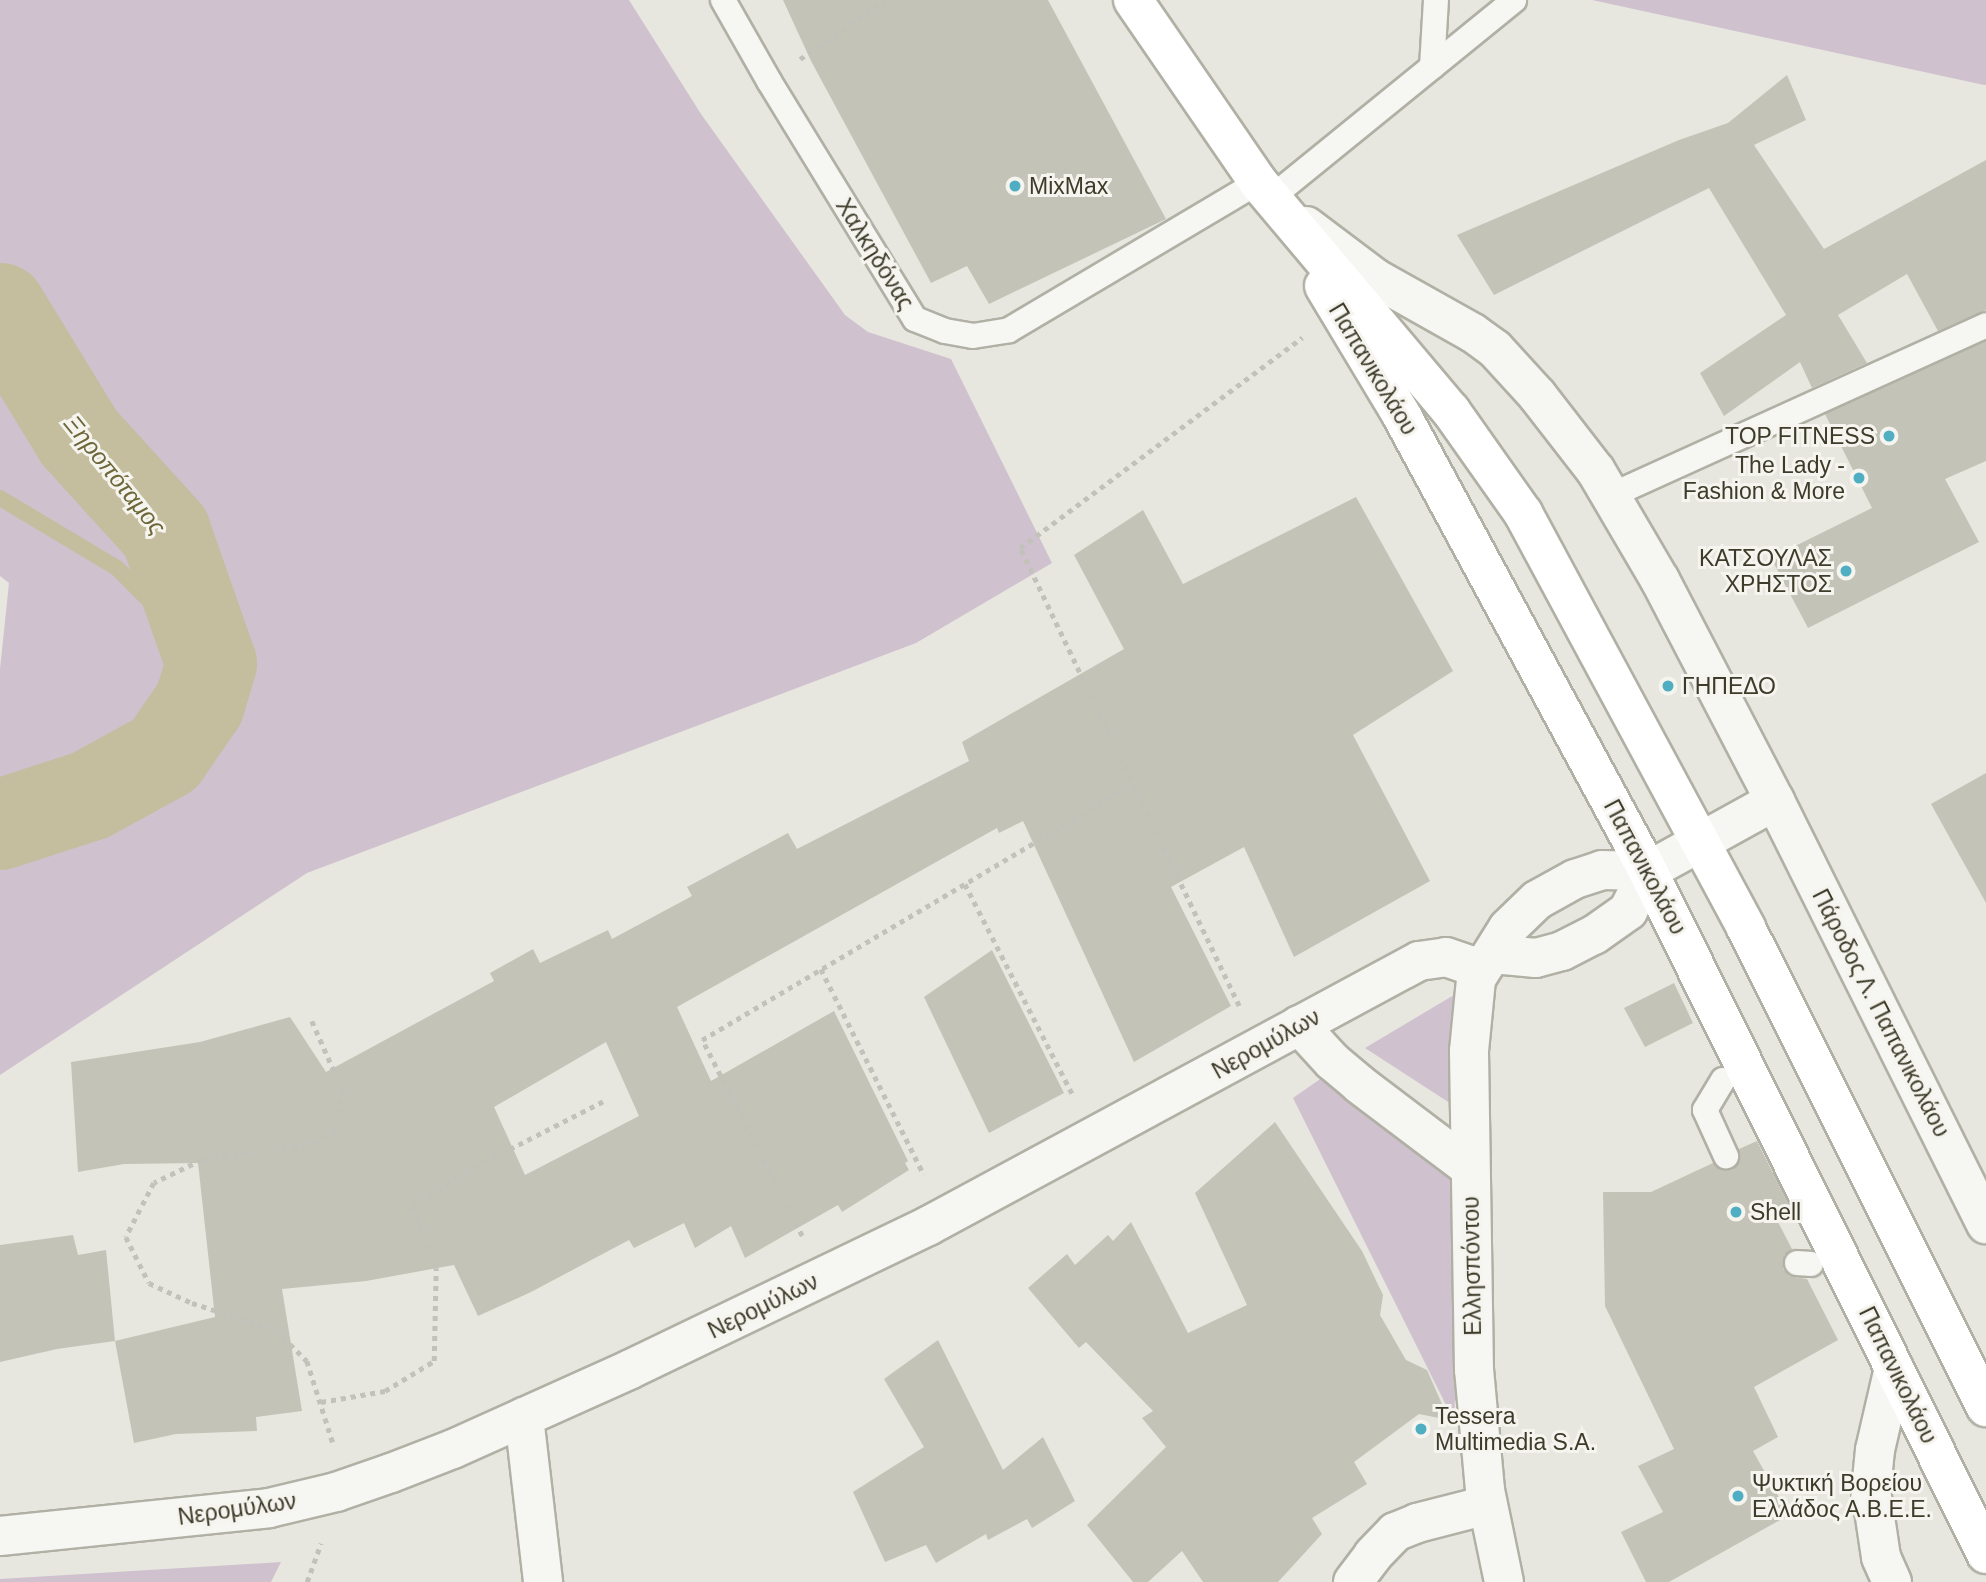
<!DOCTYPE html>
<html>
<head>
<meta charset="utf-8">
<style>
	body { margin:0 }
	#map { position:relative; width:1986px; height:1582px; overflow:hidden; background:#e7e7df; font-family:Helvetica,sans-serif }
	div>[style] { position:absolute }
	.green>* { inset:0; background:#d0c1cf }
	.stream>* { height:16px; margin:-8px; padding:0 8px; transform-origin:8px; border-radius:8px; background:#c4be9e }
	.river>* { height:91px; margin:-45.5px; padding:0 45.5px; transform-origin:45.5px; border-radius:45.5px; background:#c4be9e }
	.building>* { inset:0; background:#c3c3b7 }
	.path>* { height:4.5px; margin-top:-2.25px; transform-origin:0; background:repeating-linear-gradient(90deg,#c2c2ba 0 5px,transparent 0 10px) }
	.roads { filter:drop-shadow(2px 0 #b1b0a5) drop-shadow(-2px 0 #b1b0a5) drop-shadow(0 2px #b1b0a5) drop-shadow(0 -2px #b1b0a5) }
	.lane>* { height:24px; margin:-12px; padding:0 12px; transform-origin:12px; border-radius:12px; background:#f6f6f2 }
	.street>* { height:38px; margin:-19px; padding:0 19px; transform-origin:19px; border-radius:19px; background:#f6f6f2 }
	.secondary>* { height:38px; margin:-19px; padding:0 19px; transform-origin:19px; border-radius:19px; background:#fff }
	.dots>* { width:19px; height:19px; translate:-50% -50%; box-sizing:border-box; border:4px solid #f5f4ef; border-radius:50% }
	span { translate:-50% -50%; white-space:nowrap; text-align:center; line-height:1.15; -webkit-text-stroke:6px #f5f4ef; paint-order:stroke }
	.poi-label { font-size:23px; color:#3d3c2a }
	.left { translate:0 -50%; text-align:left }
	.right { translate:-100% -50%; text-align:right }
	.street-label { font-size:23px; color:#3d3c2a }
	.water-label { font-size:24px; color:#6d6638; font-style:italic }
</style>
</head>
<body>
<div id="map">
	<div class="green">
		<div style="clip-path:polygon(0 0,629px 0,701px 114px,845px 315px,868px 332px,951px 359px,1052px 563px,916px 643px,307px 873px,0 1075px,0 669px,9px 583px,0 576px)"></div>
		<div style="clip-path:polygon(1592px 0,1986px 0,1986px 85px,1984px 85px)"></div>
		<div style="clip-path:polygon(1469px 986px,1456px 1107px,1365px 1048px)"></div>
		<div style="clip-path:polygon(1333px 1070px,1465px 1174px,1454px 1421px,1293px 1098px)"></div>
		<div style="clip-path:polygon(281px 1562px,271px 1582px,0 1582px,0 1579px)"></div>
	</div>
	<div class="stream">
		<div style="left:0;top:498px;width:136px;rotate:30.9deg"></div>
		<div style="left:117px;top:568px;width:134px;rotate:45.3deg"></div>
	</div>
	<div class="river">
		<div style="left:0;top:308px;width:150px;rotate:58.6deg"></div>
		<div style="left:78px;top:436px;width:130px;rotate:47.8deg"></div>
		<div style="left:165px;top:532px;width:139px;rotate:70.7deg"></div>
		<div style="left:211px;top:663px;width:42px;rotate:106.7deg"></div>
		<div style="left:199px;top:703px;width:62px;rotate:124.5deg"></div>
		<div style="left:164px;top:754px;width:85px;rotate:151.3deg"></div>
		<div style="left:89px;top:795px;width:94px;rotate:162deg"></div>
	</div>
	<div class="building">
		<div style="clip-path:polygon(783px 0,1048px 0,1166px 219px,989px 304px,967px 266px,931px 283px,811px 61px)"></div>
		<div style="clip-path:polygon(1787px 75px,1806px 120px,1754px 145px,1824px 249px,1986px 160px,1986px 310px,1938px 331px,1907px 274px,1838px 315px,1867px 363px,1812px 388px,1800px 362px,1724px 416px,1700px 373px,1786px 315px,1709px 188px,1494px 295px,1457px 235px,1679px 140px,1728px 123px)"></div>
		<div style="clip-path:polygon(1986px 341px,1986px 461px,1945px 479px,1979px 542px,1808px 628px,1771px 558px,1872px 508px,1825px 414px)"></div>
		<div style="clip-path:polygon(evenodd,1356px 497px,1453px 671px,1353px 735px,1430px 881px,1294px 957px,1244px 847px,1171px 887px,1231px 1006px,1134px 1062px,1023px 821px,999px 833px,997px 828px,677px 1007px,711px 1081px,834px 1011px,908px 1161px,905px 1163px,909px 1170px,842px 1212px,838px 1205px,745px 1258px,731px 1226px,695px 1248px,684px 1223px,634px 1248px,629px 1240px,531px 1292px,478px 1316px,454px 1265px,366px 1281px,282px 1289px,302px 1411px,256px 1417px,257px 1431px,176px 1434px,134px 1443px,115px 1341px,215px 1317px,198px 1163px,124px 1164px,78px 1172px,71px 1062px,200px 1042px,290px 1017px,326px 1072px,494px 981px,490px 973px,533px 949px,540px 963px,608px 930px,612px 939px,692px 896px,687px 887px,788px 833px,797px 849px,969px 761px,962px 742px,1124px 649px,1074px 555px,1143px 510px,1183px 584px,1356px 497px,606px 1042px,639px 1116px,525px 1175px,494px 1107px,606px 1042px)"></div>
		<div style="clip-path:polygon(1986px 773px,1986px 903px,1931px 804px)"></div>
		<div style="clip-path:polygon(992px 950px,1064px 1093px,989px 1133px,924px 997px)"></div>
		<div style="clip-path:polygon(1674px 983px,1693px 1023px,1645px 1047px,1624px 1008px)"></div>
		<div style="clip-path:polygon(1275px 1122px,1362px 1251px,1383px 1295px,1380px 1315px,1406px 1360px,1427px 1370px,1449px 1420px,1419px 1414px,1354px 1462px,1367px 1484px,1312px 1518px,1322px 1534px,1278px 1582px,1203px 1582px,1182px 1551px,1148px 1582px,1133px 1582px,1087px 1525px,1166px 1447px,1142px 1418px,1153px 1411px,1086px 1342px,1079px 1348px,1028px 1288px,1067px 1254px,1075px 1265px,1108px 1235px,1113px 1241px,1131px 1222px,1188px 1333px,1247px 1305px,1195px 1193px)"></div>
		<div style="clip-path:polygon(1757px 1141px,1792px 1211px,1776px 1218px,1792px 1249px,1784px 1255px,1783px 1269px,1789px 1276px,1807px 1279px,1838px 1340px,1754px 1387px,1778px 1437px,1753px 1451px,1789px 1515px,1669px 1582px,1646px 1582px,1621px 1532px,1663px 1512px,1638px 1466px,1674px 1449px,1605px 1306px,1603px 1192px,1651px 1192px,1713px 1163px,1718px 1168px,1732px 1170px,1738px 1164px,1739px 1149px)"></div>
		<div style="clip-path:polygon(73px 1235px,78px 1255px,106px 1250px,115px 1341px,57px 1349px,0 1362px,0 1245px)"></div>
		<div style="clip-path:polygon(938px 1340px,1003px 1470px,1043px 1437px,1075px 1501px,1032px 1528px,1027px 1519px,988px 1540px,986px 1534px,936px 1563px,926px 1545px,885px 1562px,853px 1492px,924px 1447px,884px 1379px)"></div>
	</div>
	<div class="path">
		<div style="left:800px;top:59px;width:103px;rotate:-34.8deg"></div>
		<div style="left:965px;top:884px;width:237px;rotate:62.9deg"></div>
		<div style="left:821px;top:969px;width:230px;rotate:63.4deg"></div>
		<div style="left:1239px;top:1006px;width:508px;rotate:-115.56deg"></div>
		<div style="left:1020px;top:548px;width:352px;rotate:-36.7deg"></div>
		<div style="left:312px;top:1021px;width:74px;rotate:66.2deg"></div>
		<div style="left:342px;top:1089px;width:42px;rotate:98.1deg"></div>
		<div style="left:336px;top:1131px;width:22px;rotate:148deg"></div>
		<div style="left:317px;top:1143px;width:116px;rotate:171.6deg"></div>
		<div style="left:202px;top:1160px;width:53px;rotate:154.4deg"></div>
		<div style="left:154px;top:1183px;width:61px;rotate:117.4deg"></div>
		<div style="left:126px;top:1237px;width:51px;rotate:63.4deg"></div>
		<div style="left:149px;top:1283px;width:47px;rotate:24.9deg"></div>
		<div style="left:192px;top:1303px;width:88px;rotate:17.8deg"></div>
		<div style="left:276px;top:1330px;width:44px;rotate:45deg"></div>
		<div style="left:307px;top:1361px;width:89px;rotate:72.4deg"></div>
		<div style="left:802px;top:1236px;width:220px;rotate:-117deg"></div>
		<div style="left:702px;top:1040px;width:500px;rotate:-30.7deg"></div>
		<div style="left:321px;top:1402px;width:65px;rotate:-9.8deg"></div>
		<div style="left:385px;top:1391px;width:57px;rotate:-31.5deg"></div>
		<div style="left:434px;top:1361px;width:93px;rotate:-88.8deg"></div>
		<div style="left:436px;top:1268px;width:66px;rotate:-111.5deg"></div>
		<div style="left:412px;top:1207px;width:64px;rotate:-33.4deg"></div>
		<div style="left:465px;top:1172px;width:158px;rotate:-27.1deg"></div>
		<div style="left:307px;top:1582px;width:41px;rotate:-70.3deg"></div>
	</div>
	<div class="roads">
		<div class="lane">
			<div style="left:723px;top:0;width:93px;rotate:60.4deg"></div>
			<div style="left:769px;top:81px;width:279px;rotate:58.5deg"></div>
			<div style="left:915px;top:319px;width:32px;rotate:22deg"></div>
			<div style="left:945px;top:331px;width:28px;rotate:10deg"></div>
			<div style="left:973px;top:336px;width:36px;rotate:-9deg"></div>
			<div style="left:1009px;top:330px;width:290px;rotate:-30.7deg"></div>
			<div style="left:1432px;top:67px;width:67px;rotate:-86.6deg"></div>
			<div style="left:1272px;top:197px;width:312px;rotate:-39.1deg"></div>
			<div style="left:1612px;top:495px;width:411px;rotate:-24.4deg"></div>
			<div style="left:1723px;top:1080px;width:35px;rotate:121deg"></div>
			<div style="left:1705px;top:1110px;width:51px;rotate:65.5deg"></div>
			<div style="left:1797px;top:1263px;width:14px;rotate:4deg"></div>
		</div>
		<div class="street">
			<div style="left:1306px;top:226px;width:86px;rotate:37deg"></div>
			<div style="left:1375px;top:278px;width:112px;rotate:29.3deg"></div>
			<div style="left:1473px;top:333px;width:27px;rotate:36deg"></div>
			<div style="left:1495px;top:349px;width:62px;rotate:47.6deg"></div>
			<div style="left:1537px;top:395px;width:96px;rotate:52.2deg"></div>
			<div style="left:1596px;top:471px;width:126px;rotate:59.6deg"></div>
			<div style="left:1660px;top:580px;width:249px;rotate:62.5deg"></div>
			<div style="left:1775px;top:801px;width:473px;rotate:63.5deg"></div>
			<div style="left:1493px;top:954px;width:43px;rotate:5.3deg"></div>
			<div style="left:1536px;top:958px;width:27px;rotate:-15deg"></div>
			<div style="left:1562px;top:951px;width:36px;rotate:-27deg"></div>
			<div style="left:1594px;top:935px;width:42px;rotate:-35.2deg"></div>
			<div style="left:1628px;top:911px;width:45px;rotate:-63.4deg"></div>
			<div style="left:1299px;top:1025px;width:49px;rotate:47.5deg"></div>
			<div style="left:1332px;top:1061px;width:35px;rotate:40deg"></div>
			<div style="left:1359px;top:1084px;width:139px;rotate:37.1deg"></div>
			<div style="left:524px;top:1417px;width:166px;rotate:83.4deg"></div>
			<div style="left:0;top:1536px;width:270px;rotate:-5.9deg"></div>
			<div style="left:269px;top:1508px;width:69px;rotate:-13.4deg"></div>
			<div style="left:336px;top:1492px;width:58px;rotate:-19.1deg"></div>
			<div style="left:391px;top:1473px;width:66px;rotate:-21.2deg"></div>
			<div style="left:453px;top:1449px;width:195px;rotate:-24.2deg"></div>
			<div style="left:631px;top:1369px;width:330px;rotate:-25.7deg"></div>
			<div style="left:928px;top:1226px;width:558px;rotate:-28.36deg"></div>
			<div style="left:1419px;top:961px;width:27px;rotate:-8deg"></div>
			<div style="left:1446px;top:957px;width:37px;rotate:19deg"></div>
			<div style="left:1353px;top:1582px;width:34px;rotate:-53deg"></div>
			<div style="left:1373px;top:1555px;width:32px;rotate:-46deg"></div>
			<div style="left:1395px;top:1532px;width:24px;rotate:-22deg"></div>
			<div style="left:1417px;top:1523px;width:72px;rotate:-14.4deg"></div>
			<div style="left:1504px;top:1582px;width:94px;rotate:-101.7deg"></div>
			<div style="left:1485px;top:1490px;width:121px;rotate:-95.2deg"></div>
			<div style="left:1474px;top:1370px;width:319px;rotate:-90.9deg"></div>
			<div style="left:1469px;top:1051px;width:72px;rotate:-84.4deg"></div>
			<div style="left:1476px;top:979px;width:60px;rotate:-57.9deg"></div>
			<div style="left:1508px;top:928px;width:40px;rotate:-44deg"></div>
			<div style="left:1537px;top:900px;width:43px;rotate:-28.9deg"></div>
			<div style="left:1575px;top:879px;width:28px;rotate:-18deg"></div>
			<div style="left:1602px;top:870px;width:46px;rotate:1.2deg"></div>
			<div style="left:1648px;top:871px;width:145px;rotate:-28.9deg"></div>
			<div style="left:1892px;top:1582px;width:27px;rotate:-114deg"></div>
			<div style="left:1881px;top:1557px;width:68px;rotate:-98.5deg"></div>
			<div style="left:1871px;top:1490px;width:40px;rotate:-84.3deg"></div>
			<div style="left:1875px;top:1450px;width:84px;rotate:-77deg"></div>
		</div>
		<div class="secondary">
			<div style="left:1133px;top:0;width:221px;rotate:55.5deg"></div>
			<div style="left:1258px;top:182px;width:299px;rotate:49.9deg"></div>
			<div style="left:1451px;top:411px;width:125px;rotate:54.8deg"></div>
			<div style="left:1523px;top:513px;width:471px;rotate:61.7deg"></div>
			<div style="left:1746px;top:928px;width:536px;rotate:63.39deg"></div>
			<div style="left:1324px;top:286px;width:152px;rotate:59deg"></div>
			<div style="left:1402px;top:416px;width:517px;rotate:61.6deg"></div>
			<div style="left:1648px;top:871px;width:762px;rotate:63.67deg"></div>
		</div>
	</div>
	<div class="dots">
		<div style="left:1015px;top:186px;background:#4faec1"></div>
		<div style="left:1889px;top:436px;background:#4faec1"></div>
		<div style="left:1859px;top:478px;background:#4faec1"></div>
		<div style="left:1846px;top:571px;background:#4faec1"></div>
		<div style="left:1668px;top:686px;background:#4faec1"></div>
		<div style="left:1736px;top:1212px;background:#4faec1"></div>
		<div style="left:1421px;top:1429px;background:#4faec1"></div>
		<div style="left:1738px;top:1496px;background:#4faec1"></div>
	</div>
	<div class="poi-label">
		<span class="left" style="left:1029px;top:186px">MixMax</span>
		<span class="right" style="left:1875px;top:436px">TOP FITNESS</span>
		<span class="right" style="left:1845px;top:478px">The Lady -<br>Fashion &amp; More</span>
		<span class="right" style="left:1832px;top:571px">ΚΑΤΣΟΥΛΑΣ<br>ΧΡΗΣΤΟΣ</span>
		<span class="left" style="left:1682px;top:686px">ΓΗΠΕΔΟ</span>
		<span class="left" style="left:1750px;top:1212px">Shell</span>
		<span class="left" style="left:1435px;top:1429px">Tessera<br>Multimedia S.A.</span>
		<span class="left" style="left:1752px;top:1496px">Ψυκτική Βορείου<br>Ελλάδος Α.Β.Ε.Ε.</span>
	</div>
	<div class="street-label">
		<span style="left:875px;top:254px;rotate:58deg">Χαλκηδόνας</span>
		<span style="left:1373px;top:369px;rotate:59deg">Παπανικολάου</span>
		<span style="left:1645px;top:867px;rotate:62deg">Παπανικολάου</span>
		<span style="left:1881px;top:1013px;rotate:63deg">Πάροδος Λ. Παπανικολάου</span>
		<span style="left:1266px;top:1044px;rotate:-29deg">Νερομύλων</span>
		<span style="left:1472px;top:1266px;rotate:-91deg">Ελλησπόντου</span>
		<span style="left:763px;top:1306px;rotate:-26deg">Νερομύλων</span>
		<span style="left:1898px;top:1375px;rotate:64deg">Παπανικολάου</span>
		<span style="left:237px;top:1509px;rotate:-8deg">Νερομύλων</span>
	</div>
	<div class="water-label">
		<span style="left:115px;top:475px;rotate:51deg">Ξηροπόταμος</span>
	</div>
</div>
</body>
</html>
